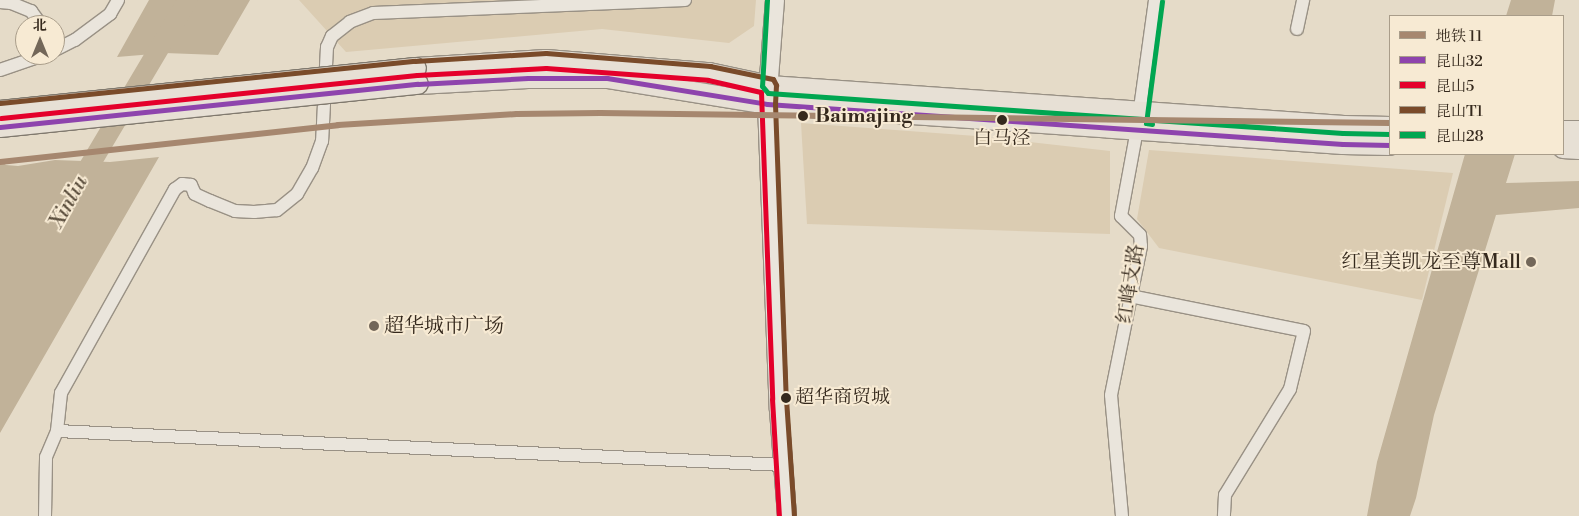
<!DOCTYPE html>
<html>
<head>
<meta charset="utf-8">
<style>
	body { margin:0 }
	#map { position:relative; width:1579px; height:516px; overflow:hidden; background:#e5dbc8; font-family:"Libre Bodoni","Noto Serif SC",serif }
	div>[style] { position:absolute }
	.green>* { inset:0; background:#dbccb2 }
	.water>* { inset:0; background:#c1b299 }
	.river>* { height:20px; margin:-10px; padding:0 10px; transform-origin:10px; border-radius:10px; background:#c1b299 }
	.roads { filter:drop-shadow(1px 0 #999185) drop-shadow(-1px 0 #999185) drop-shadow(0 1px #999185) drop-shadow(0 -1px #999185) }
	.street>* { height:12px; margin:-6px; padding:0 6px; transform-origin:6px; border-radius:6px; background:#eae5dc }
	.secondary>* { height:18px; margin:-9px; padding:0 9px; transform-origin:9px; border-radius:9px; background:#eae5dc }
	.primary>* { height:20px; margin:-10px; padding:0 10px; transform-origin:10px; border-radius:10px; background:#e7e0d5 }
	.bridges { filter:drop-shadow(1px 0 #80796e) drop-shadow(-1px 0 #80796e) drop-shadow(0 1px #80796e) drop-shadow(0 -1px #80796e) }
	.primary-bridge>* { height:20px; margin:-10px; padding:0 10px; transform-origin:10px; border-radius:10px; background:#e7e0d5 }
	.bus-1>* { height:5px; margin:-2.5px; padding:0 2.5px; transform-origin:2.5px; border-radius:2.5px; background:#8e44ad }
	.bus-2>* { height:5px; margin:-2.5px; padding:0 2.5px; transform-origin:2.5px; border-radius:2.5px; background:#e4002b }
	.bus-3>* { height:5px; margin:-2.5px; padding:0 2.5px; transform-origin:2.5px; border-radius:2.5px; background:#7a4b2a }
	.bus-4>* { height:5px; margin:-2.5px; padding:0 2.5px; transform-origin:2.5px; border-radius:2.5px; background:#00a651 }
	.metro-1>* { height:6px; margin:-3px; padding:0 3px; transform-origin:3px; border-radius:3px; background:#a6876f }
	.dots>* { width:14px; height:14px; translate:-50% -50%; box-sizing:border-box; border:2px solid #f7ead3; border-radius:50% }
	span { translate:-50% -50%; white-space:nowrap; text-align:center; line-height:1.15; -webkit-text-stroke:4px #f7ead3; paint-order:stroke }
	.bus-label { font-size:19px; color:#35291d }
	.left { translate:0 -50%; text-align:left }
	.stop-label { font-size:20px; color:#35291d; font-weight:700 }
	.poi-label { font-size:20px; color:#35291d }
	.right { translate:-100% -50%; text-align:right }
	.street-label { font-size:20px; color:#35291d }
	.water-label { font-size:21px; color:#5a4d3c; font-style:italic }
	.legend { position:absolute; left:1389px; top:15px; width:175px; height:140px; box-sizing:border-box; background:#f7ead3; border:1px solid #a99d8a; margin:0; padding:6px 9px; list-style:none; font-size:15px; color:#35291d }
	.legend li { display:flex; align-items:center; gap:10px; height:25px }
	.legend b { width:25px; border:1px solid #a99d8a }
	.north { position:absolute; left:15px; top:15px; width:50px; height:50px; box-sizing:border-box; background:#f7ead3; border:1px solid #a99d8a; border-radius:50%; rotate:0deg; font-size:14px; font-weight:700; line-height:20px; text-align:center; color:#35291d }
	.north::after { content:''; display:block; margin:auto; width:18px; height:22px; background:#736759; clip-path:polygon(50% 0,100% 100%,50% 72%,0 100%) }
</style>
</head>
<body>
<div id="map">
	<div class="green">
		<div style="clip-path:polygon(299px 0,756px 0,754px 26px,729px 43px,602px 29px,346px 52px)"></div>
		<div style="clip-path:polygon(801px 123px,976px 136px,1110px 151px,1110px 234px,807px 224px)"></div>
		<div style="clip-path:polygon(1149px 150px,1453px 173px,1422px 300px,1159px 248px,1137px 219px)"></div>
	</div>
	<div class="water">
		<div style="clip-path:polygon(149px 0,250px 0,218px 55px,165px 53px,117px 57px)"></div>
		<div style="clip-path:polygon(1511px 0,1555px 0,1552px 16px,1506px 16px)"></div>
		<div style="clip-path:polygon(1465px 154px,1515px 154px,1506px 183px,1579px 181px,1579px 208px,1496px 215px,1434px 415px,1416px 498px,1410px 516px,1367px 516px,1377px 462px)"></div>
		<div style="clip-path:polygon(159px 157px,0 433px,0 161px,6px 165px,18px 166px,55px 160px,110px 162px)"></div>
	</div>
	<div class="river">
		<div style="left:78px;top:185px;width:215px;rotate:-59.3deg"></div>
	</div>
	<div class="roads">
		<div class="street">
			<div style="left:685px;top:0;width:312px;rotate:177.6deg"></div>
			<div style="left:373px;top:13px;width:25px;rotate:159deg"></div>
			<div style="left:350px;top:22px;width:23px;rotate:142deg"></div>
			<div style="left:332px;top:36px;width:12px;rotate:114deg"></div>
			<div style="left:327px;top:47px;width:94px;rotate:93deg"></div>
			<div style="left:322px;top:141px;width:29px;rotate:110deg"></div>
			<div style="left:312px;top:168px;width:30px;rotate:120deg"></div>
			<div style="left:297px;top:194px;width:26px;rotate:141deg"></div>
			<div style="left:277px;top:210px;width:23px;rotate:175deg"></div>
			<div style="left:254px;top:212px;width:19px;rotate:-177deg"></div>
			<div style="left:235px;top:211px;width:27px;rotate:-158deg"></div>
			<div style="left:210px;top:201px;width:17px;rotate:-155deg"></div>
			<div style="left:195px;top:194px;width:10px;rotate:-114deg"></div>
			<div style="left:191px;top:185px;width:9px;rotate:-174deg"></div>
			<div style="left:182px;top:184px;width:9px;rotate:144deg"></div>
			<div style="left:175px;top:189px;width:234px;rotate:119.2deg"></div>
			<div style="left:61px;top:393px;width:38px;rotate:96deg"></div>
			<div style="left:57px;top:431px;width:727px;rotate:2.68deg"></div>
			<div style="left:0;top:2px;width:11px;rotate:5deg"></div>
			<div style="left:11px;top:3px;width:22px;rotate:22deg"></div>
			<div style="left:31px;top:11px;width:17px;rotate:54deg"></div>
			<div style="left:1297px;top:29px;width:30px;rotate:-78deg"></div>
			<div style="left:55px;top:50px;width:22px;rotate:-27deg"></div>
			<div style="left:75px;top:40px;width:44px;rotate:-36.6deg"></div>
			<div style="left:110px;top:14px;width:16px;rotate:-60deg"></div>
			<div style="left:0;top:70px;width:46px;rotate:-18.8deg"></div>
			<div style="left:1130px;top:296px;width:177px;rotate:11.4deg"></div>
			<div style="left:1304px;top:331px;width:60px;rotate:103.6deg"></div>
			<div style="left:1290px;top:389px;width:124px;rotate:121.5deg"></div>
			<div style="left:1225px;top:495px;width:21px;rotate:93deg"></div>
			<div style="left:45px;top:516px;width:59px;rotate:-89deg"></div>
			<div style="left:46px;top:457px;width:28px;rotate:-67deg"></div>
			<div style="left:1122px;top:516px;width:121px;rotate:-95.2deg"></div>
			<div style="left:1111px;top:395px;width:152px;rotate:-78.6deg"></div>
			<div style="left:1141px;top:246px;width:11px;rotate:-95deg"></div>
			<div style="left:1140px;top:235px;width:27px;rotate:-135deg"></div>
			<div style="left:1121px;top:216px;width:87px;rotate:-79.5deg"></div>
			<div style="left:1137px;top:130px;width:131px;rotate:-82.1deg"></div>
		</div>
		<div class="secondary">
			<div style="left:775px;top:0;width:104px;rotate:94.4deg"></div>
			<div style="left:767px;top:104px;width:306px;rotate:87.8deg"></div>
			<div style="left:779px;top:410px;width:106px;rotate:85.7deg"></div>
		</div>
		<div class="primary">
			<div style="left:416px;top:68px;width:130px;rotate:-3.5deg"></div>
			<div style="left:546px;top:60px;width:164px;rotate:4.6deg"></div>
			<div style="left:709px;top:73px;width:61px;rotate:12.2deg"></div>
			<div style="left:769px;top:86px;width:576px;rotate:3.98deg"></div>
			<div style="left:1344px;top:126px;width:46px;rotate:1.2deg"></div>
			<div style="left:418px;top:84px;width:110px;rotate:-3.1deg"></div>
			<div style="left:528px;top:78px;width:79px"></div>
			<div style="left:607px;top:78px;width:162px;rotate:9.2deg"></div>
			<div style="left:767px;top:104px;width:577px;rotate:3.97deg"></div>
			<div style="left:1343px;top:144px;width:47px;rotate:1.2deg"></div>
			<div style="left:1563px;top:131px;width:16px"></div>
			<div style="left:1563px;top:148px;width:16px;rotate:4deg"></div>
		</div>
	</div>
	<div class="bridges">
		<div class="primary-bridge">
			<div style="left:0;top:111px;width:418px;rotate:-5.9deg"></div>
			<div style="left:0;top:127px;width:420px;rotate:-5.9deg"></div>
		</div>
	</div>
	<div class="bus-1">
		<div style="left:0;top:127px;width:420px;rotate:-5.9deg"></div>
		<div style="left:418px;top:84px;width:110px;rotate:-3.1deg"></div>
		<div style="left:528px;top:78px;width:79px"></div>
		<div style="left:607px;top:78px;width:162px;rotate:9.2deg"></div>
		<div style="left:767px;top:104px;width:577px;rotate:3.97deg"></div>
		<div style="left:1343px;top:144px;width:47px;rotate:1.2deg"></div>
	</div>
	<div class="bus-2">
		<div style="left:1px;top:118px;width:418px;rotate:-5.9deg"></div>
		<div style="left:417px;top:75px;width:129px;rotate:-3.1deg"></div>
		<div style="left:546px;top:68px;width:162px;rotate:4.2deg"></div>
		<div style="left:708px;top:80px;width:54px;rotate:12.8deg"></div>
		<div style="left:761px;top:92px;width:307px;rotate:87.9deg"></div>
		<div style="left:772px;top:399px;width:117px;rotate:86.6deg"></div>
	</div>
	<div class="bus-3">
		<div style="left:0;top:103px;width:417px;rotate:-5.8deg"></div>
		<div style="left:415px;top:61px;width:131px;rotate:-3.5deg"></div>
		<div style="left:546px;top:53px;width:165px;rotate:4.5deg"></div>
		<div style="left:710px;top:66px;width:64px;rotate:11.7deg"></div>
		<div style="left:773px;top:79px;width:7px;rotate:63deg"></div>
		<div style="left:776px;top:85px;width:19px;rotate:93deg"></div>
		<div style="left:775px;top:104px;width:295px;rotate:87.9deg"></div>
		<div style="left:786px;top:399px;width:116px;rotate:86.1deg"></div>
	</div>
	<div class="bus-4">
		<div style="left:767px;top:0;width:86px;rotate:93.3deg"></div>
		<div style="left:762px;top:86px;width:9px;rotate:49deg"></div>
		<div style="left:768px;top:93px;width:576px;rotate:3.98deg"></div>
		<div style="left:1343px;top:133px;width:47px;rotate:1.2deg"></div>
		<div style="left:1152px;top:124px;width:6px;rotate:-171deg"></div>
		<div style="left:1146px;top:123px;width:123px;rotate:-82.5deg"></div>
	</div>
	<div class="metro-1">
		<div style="left:0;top:162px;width:340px;rotate:-6.2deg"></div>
		<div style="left:338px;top:125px;width:179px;rotate:-3.5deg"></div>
		<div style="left:517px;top:114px;width:83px;rotate:-0.7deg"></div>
		<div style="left:600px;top:113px;width:790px;rotate:0.73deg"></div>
	</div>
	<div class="dots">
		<div style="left:803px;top:116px;background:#35291d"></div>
		<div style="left:1002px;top:120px;background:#35291d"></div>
		<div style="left:1531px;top:262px;background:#736759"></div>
		<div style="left:374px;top:326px;background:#736759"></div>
		<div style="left:786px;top:398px;background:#35291d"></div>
	</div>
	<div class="bus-label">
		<span style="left:1002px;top:139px">白马泾</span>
		<span class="left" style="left:795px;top:398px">超华商贸城</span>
	</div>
	<div class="stop-label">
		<span class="left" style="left:815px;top:116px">Baimajing</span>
	</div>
	<div class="poi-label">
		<span class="right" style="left:1521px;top:262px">红星美凯龙至尊Mall</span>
		<span class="left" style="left:384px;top:326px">超华城市广场</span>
	</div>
	<div class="street-label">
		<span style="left:1131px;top:284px;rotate:-81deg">红峰支路</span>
	</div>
	<div class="water-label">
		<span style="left:69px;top:202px;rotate:-61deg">Xinliu</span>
	</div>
	<ul class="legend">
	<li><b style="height:6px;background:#a6876f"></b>地铁 11</li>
	<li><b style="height:6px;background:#8e44ad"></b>昆山32</li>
	<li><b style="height:6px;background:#e4002b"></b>昆山5</li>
	<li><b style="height:6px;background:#7a4b2a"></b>昆山T1</li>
	<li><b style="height:6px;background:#00a651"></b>昆山28</li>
	</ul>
	<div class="north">北</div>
</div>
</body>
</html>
